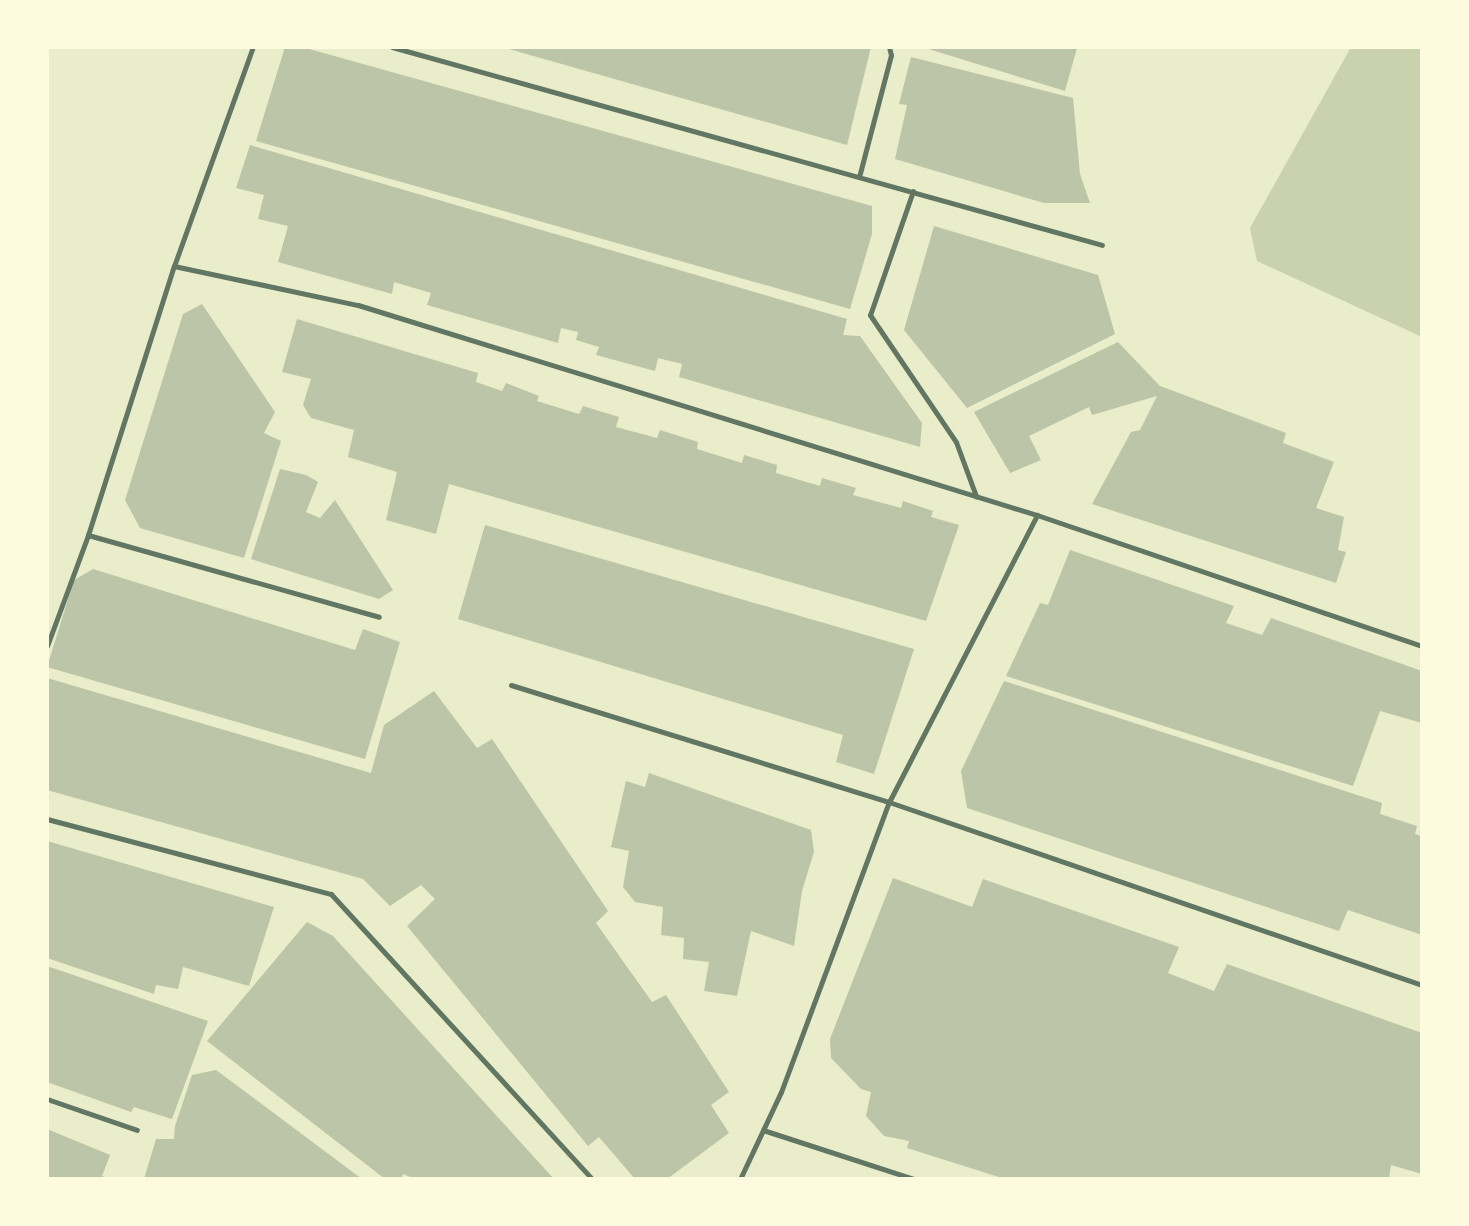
<!DOCTYPE html>
<html>
<head>
<meta charset="utf-8">
<style>
	body { margin:0 }
	#map { position:relative; width:1469px; height:1226px; overflow:hidden; background:#e9edc9; font-family:Quicksand,sans-serif }
	div>[style] { position:absolute }
	.green>* { inset:0; background:#cad2ad }
	.building>* { inset:0; background:#bcc5a7 }
	.service>* { height:5px; margin:-2.5px; padding:0 2.5px; transform-origin:2.5px; border-radius:2.5px; background:#617663 }
	span { translate:-50% -50%; white-space:nowrap; text-align:center; line-height:1.15; -webkit-text-stroke:5px #fefae0; paint-order:stroke }
	.frame { position:absolute; inset:0; border:49px solid #fefae0; pointer-events:none }
</style>
</head>
<body>
<div id="map">
	<div class="green">
		<div style="clip-path:polygon(1351px 47px,1422px 47px,1422px 337px,1257px 261px,1250px 228px)"></div>
	</div>
	<div class="building">
		<div style="clip-path:polygon(285px 47px,302px 47px,872px 206px,872px 234px,850px 309px,256px 141px)"></div>
		<div style="clip-path:polygon(502px 47px,871px 47px,847px 145px)"></div>
		<div style="clip-path:polygon(922px 47px,1074px 47px,1077px 48px,1065px 91px)"></div>
		<div style="clip-path:polygon(911px 57px,1073px 98px,1080px 174px,1090px 203px,1044px 203px,895px 159px,907px 105px,899px 104px)"></div>
		<div style="clip-path:polygon(250px 145px,847px 319px,843px 335px,860px 336px,922px 423px,920px 447px,679px 377px,682px 364px,658px 358px,655px 371px,596px 355px,599px 347px,576px 340px,578px 332px,561px 328px,558px 343px,427px 305px,431px 293px,394px 282px,392px 294px,278px 262px,288px 226px,258px 219px,264px 195px,236px 188px)"></div>
		<div style="clip-path:polygon(934px 226px,1098px 275px,1115px 334px,967px 408px,904px 330px)"></div>
		<div style="clip-path:polygon(202px 304px,275px 412px,264px 433px,281px 441px,244px 558px,140px 528px,125px 500px,183px 314px)"></div>
		<div style="clip-path:polygon(297px 319px,478px 373px,476px 382px,502px 391px,506px 383px,539px 396px,537px 401px,579px 414px,583px 406px,619px 417px,616px 427px,657px 438px,660px 430px,698px 442px,697px 449px,742px 463px,744px 455px,777px 465px,776px 473px,820px 486px,822px 478px,856px 488px,853px 495px,901px 508px,903px 501px,933px 511px,931px 517px,959px 525px,926px 621px,449px 484px,436px 534px,386px 520px,397px 472px,348px 457px,354px 430px,311px 418px,303px 405px,311px 379px,282px 372px)"></div>
		<div style="clip-path:polygon(1118px 342px,1160px 386px,1286px 433px,1283px 443px,1334px 462px,1316px 508px,1344px 517px,1338px 550px,1346px 552px,1336px 583px,1092px 504px,1131px 432px,1140px 430px,1157px 396px,1092px 415px,1089px 407px,1029px 436px,1041px 460px,1010px 473px,974px 412px)"></div>
		<div style="clip-path:polygon(280px 469px,306px 475px,318px 482px,306px 512px,320px 518px,335px 500px,393px 590px,379px 599px,251px 559px)"></div>
		<div style="clip-path:polygon(485px 525px,914px 649px,874px 774px,836px 762px,843px 735px,458px 619px)"></div>
		<div style="clip-path:polygon(1070px 550px,1234px 606px,1226px 623px,1262px 635px,1271px 618px,1422px 671px,1422px 723px,1380px 711px,1353px 786px,1006px 676px,1040px 603px,1048px 605px)"></div>
		<div style="clip-path:polygon(93px 569px,355px 650px,363px 629px,400px 642px,365px 759px,47px 667px,74px 580px)"></div>
		<div style="clip-path:polygon(47px 678px,371px 773px,384px 725px,434px 691px,477px 748px,492px 739px,608px 911px,596px 923px,652px 1002px,666px 995px,729px 1092px,711px 1105px,729px 1133px,667px 1179px,635px 1179px,599px 1137px,588px 1146px,407px 926px,435px 899px,421px 885px,390px 906px,363px 879px,47px 790px)"></div>
		<div style="clip-path:polygon(1004px 681px,1382px 803px,1380px 814px,1417px 826px,1415px 834px,1422px 836px,1422px 935px,1348px 910px,1339px 931px,967px 808px,961px 771px)"></div>
		<div style="clip-path:polygon(649px 773px,811px 830px,814px 852px,802px 891px,794px 946px,751px 931px,737px 996px,704px 991px,709px 962px,683px 959px,684px 938px,661px 935px,663px 907px,635px 902px,623px 887px,629px 851px,611px 847px,626px 781px,645px 787px)"></div>
		<div style="clip-path:polygon(47px 841px,274px 907px,249px 986px,183px 967px,178px 989px,156px 985px,154px 994px,47px 958px)"></div>
		<div style="clip-path:polygon(893px 878px,972px 907px,983px 879px,1179px 947px,1168px 973px,1214px 991px,1227px 964px,1422px 1033px,1422px 1174px,1391px 1165px,1389px 1179px,1005px 1179px,907px 1148px,909px 1141px,884px 1136px,866px 1116px,871px 1092px,861px 1089px,831px 1058px,830px 1039px)"></div>
		<div style="clip-path:polygon(307px 922px,333px 936px,554px 1179px,415px 1179px,403px 1174px,401px 1179px,385px 1179px,207px 1041px)"></div>
		<div style="clip-path:polygon(47px 966px,208px 1021px,172px 1119px,134px 1107px,131px 1112px,47px 1082px)"></div>
		<div style="clip-path:polygon(216px 1070px,362px 1179px,144px 1179px,156px 1139px,174px 1139px,175px 1126px,192px 1075px)"></div>
		<div style="clip-path:polygon(47px 1129px,110px 1155px,102px 1176px,110px 1179px,47px 1179px)"></div>
	</div>
	<div class="service">
		<div style="left:392px;top:47px;width:737px;rotate:15.58deg"></div>
		<div style="left:859px;top:177px;width:126px;rotate:-75.3deg"></div>
		<div style="left:891px;top:55px;width:8px;rotate:-104deg"></div>
		<div style="left:913px;top:191px;width:131px;rotate:109.1deg"></div>
		<div style="left:870px;top:315px;width:153px;rotate:55.9deg"></div>
		<div style="left:956px;top:442px;width:58px;rotate:69.7deg"></div>
		<div style="left:174px;top:266px;width:188px;rotate:12deg"></div>
		<div style="left:358px;top:305px;width:711px;rotate:17.19deg"></div>
		<div style="left:1037px;top:515px;width:407px;rotate:18.8deg"></div>
		<div style="left:88px;top:535px;width:302px;rotate:15.7deg"></div>
		<div style="left:47px;top:646px;width:118px;rotate:-69.7deg"></div>
		<div style="left:88px;top:535px;width:282px;rotate:-72.3deg"></div>
		<div style="left:174px;top:266px;width:233px;rotate:-70.2deg"></div>
		<div style="left:511px;top:685px;width:396px;rotate:17.2deg"></div>
		<div style="left:889px;top:802px;width:564px;rotate:18.95deg"></div>
		<div style="left:47px;top:819px;width:294px;rotate:14.8deg"></div>
		<div style="left:331px;top:894px;width:386px;rotate:47.5deg"></div>
		<div style="left:47px;top:1099px;width:95px;rotate:19deg"></div>
		<div style="left:763px;top:1130px;width:159px;rotate:18deg"></div>
		<div style="left:740px;top:1179px;width:96px;rotate:-64.8deg"></div>
		<div style="left:781px;top:1092px;width:309px;rotate:-69.6deg"></div>
		<div style="left:889px;top:802px;width:323px;rotate:-62.7deg"></div>
	</div>
	<div class="frame"></div>
</div>
</body>
</html>
